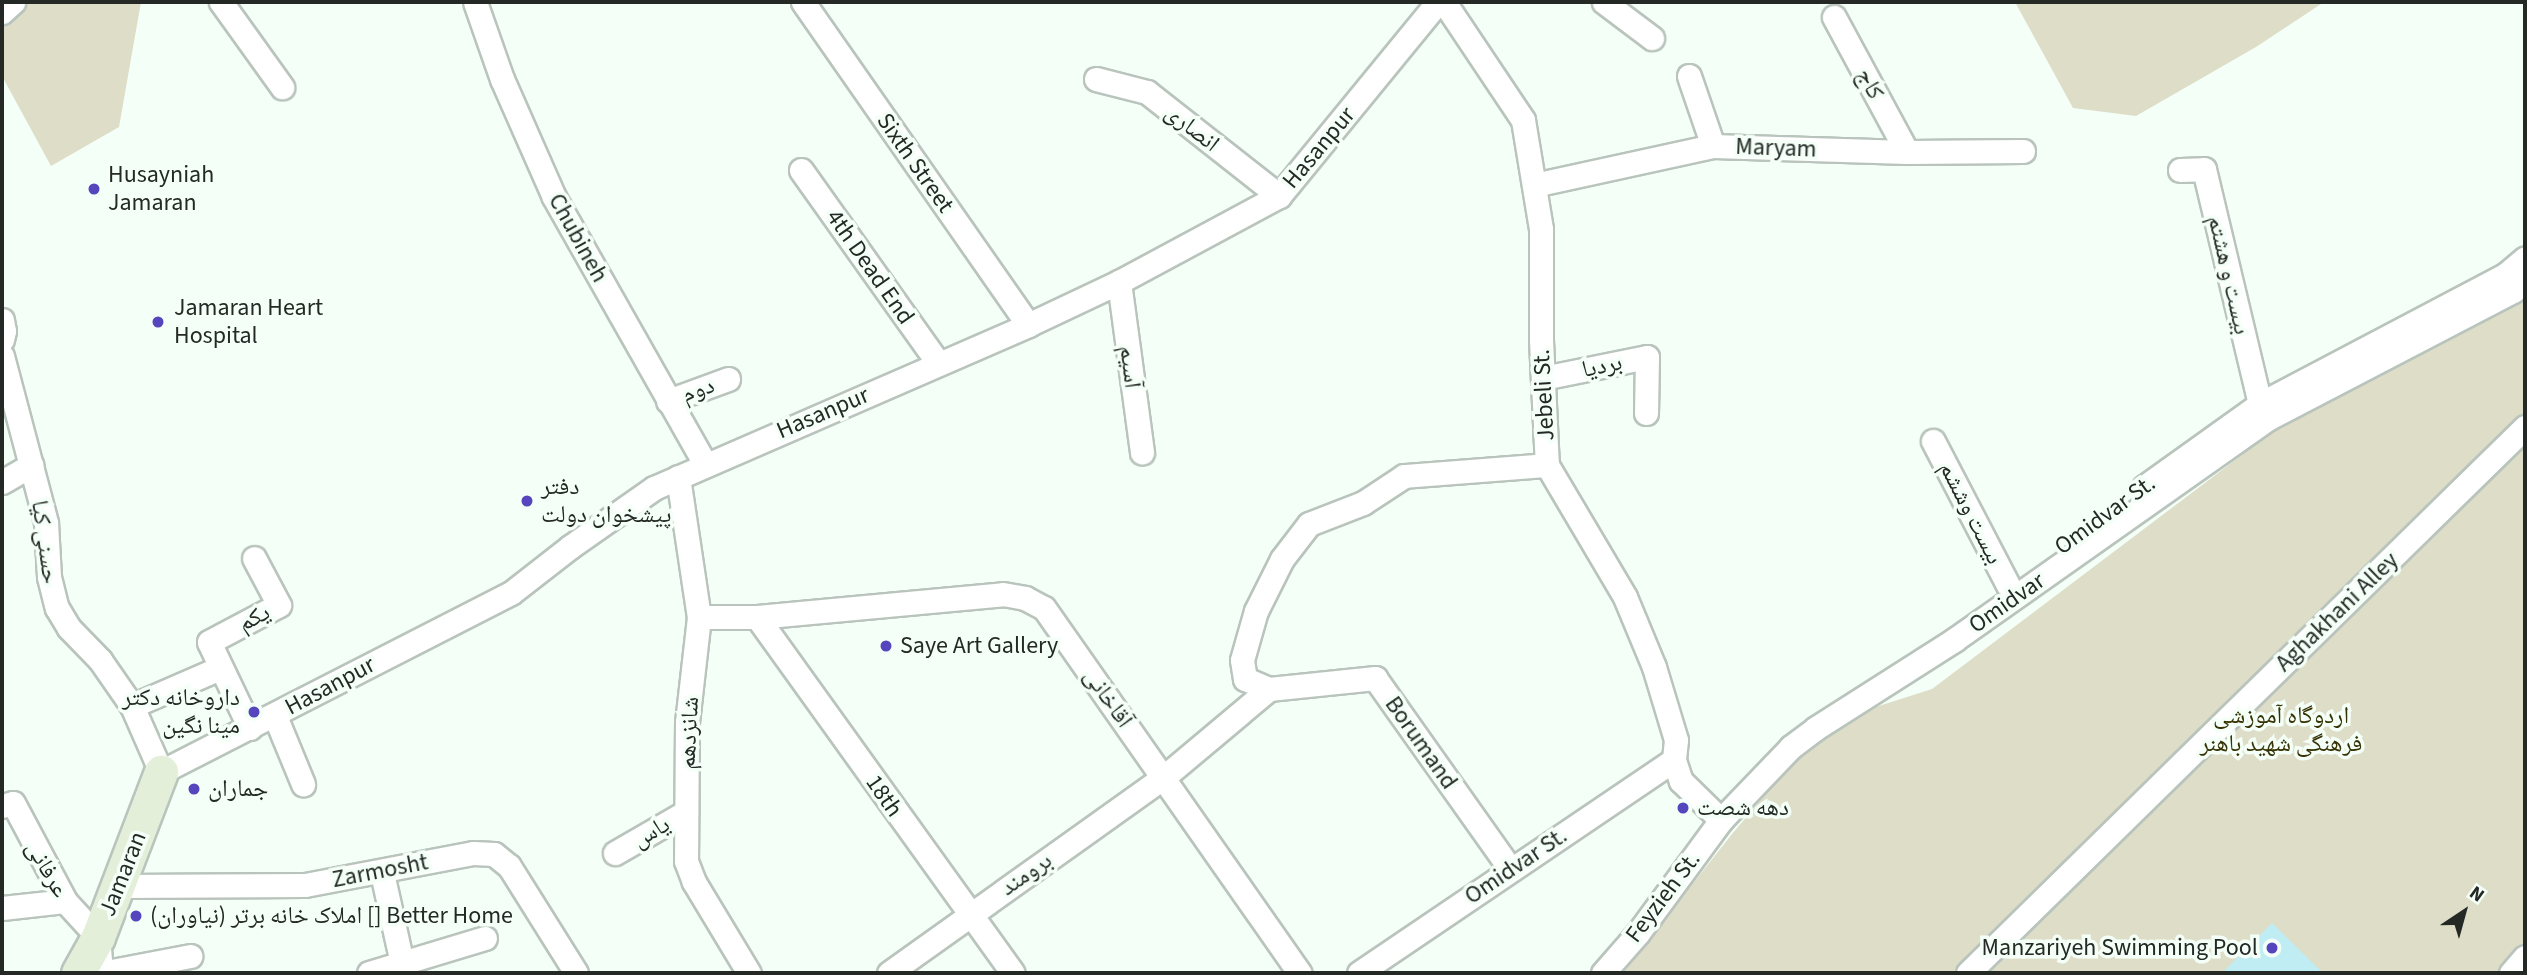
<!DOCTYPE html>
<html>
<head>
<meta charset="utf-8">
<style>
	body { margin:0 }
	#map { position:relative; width:2527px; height:975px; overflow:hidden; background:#f4fff7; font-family:"Source Sans 3","Noto Naskh Arabic",sans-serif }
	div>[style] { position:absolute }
	.green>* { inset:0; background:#deddc8 }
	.water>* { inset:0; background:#c0edf4 }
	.roads { filter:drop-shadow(2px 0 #b9c4bc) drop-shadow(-2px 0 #b9c4bc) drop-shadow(0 2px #b9c4bc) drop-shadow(0 -2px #b9c4bc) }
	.street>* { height:23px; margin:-11.5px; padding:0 11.5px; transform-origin:11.5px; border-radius:11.5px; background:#fff }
	.secondary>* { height:33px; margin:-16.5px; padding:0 16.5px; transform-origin:16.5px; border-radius:16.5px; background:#e4efda }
	.dots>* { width:19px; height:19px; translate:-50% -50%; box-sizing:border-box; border:4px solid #f4fff7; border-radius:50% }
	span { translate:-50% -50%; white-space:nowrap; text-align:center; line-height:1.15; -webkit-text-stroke:7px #f4fff7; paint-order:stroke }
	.street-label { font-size:24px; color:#242926 }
	.poi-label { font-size:24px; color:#242926 }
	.left { translate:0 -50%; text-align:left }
	.right { translate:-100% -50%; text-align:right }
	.park-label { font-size:24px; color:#373306 }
	.frame { position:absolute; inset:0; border:4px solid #242926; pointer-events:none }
	.north { position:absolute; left:2429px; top:877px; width:70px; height:70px; -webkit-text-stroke:5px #f4fff7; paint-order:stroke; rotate:36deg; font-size:19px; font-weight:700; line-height:28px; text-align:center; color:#242926 }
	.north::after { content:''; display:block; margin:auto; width:24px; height:32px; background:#242926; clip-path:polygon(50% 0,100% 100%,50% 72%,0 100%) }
</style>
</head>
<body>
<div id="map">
	<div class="green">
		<div style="clip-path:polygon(25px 2px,141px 2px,119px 127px,51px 166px,2px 76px,2px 22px)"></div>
		<div style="clip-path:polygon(2015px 2px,2324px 2px,2256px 47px,2136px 116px,2073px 108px)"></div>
		<div style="clip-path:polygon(2525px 298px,2525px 973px,1622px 973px,1732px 834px,1797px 757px,1831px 730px,1860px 712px,1932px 689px,2275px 430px)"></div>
	</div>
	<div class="water">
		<div style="clip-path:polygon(2272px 923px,2323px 973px,2222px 973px)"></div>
	</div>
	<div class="roads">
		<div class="street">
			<div style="left:221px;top:2px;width:105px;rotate:54.3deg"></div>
			<div style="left:475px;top:2px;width:82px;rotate:70.7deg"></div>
			<div style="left:502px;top:79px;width:129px;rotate:66.2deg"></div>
			<div style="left:554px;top:197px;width:307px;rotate:60.5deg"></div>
			<div style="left:803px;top:2px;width:394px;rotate:55.1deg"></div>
			<div style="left:1444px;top:2px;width:142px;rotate:56.2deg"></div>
			<div style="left:1523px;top:120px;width:110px;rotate:80.6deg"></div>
			<div style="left:1541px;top:229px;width:111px;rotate:90deg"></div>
			<div style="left:1541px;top:340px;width:125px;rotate:87.3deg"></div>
			<div style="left:1547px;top:465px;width:153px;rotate:59.4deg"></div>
			<div style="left:1625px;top:597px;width:76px;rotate:67.5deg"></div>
			<div style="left:1654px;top:667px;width:76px;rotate:73.2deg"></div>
			<div style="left:1676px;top:740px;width:20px;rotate:96deg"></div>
			<div style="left:1674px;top:760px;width:22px;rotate:72deg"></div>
			<div style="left:1681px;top:781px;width:56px;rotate:44.3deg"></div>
			<div style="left:1604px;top:2px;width:60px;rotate:36.9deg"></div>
			<div style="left:2px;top:12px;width:15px;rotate:-42deg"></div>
			<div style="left:1834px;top:17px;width:153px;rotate:61.6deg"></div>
			<div style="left:1689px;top:76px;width:74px;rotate:71.1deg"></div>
			<div style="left:1096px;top:79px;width:53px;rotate:14.3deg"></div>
			<div style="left:1147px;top:92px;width:168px;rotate:38.2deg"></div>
			<div style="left:801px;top:170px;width:237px;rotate:54.6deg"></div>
			<div style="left:2180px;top:170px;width:24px;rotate:-2deg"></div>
			<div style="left:2204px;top:169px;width:242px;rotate:76.6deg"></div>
			<div style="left:2260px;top:404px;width:15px;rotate:62deg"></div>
			<div style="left:1534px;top:185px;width:183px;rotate:-12.3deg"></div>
			<div style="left:1713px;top:146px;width:194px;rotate:1.8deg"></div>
			<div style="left:1907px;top:152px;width:116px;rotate:-0.5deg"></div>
			<div style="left:1119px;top:282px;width:172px;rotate:82.3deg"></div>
			<div style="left:2px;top:320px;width:11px;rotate:80deg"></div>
			<div style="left:4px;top:331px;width:9px;rotate:103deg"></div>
			<div style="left:2px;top:356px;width:173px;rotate:75.2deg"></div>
			<div style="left:46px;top:523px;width:54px;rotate:86.8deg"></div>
			<div style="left:49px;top:577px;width:32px;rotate:76deg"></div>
			<div style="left:57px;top:608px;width:23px;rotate:59deg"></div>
			<div style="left:69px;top:628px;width:45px;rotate:45.9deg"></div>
			<div style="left:100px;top:660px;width:56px;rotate:55.2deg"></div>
			<div style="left:132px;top:706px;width:72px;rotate:66.3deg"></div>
			<div style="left:161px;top:772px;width:393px;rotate:-27.1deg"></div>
			<div style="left:511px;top:593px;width:75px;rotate:-37.9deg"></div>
			<div style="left:570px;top:547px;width:103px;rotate:-35.1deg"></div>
			<div style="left:654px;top:488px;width:408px;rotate:-23.5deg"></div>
			<div style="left:1028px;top:325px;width:101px;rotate:-25.3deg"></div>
			<div style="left:1119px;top:282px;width:182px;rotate:-28.3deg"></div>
			<div style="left:1279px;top:196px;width:251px;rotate:-50.7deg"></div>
			<div style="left:1543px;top:378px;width:106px;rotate:-11.4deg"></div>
			<div style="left:1647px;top:357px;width:56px;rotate:91deg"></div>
			<div style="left:668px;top:401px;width:64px;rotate:-20.1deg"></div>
			<div style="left:1933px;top:441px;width:162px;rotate:62.5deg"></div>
			<div style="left:678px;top:477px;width:142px;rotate:81.5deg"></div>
			<div style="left:699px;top:617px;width:106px;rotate:96.5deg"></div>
			<div style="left:687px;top:722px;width:139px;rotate:90.4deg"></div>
			<div style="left:686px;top:861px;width:22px;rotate:69deg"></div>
			<div style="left:694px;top:882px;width:106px;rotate:58.9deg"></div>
			<div style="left:2px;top:482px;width:34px;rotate:-30deg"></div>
			<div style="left:2144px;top:487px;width:143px;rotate:-35.6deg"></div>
			<div style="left:2260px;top:404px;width:277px;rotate:-27.8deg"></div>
			<div style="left:2505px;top:275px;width:26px;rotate:-40deg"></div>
			<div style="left:699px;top:617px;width:58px"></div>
			<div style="left:757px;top:617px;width:247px;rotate:-5.3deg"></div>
			<div style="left:1003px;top:594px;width:22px;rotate:10deg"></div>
			<div style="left:1025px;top:598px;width:21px;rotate:28deg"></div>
			<div style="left:1044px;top:608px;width:446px;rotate:55deg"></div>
			<div style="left:757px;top:617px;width:438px;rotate:54.3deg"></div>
			<div style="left:1269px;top:689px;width:26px;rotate:-157deg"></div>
			<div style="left:1245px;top:679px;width:19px;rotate:-99deg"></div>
			<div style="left:1242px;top:660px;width:51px;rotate:-74.1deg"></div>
			<div style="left:1256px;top:611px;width:58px;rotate:-63.4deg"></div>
			<div style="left:1282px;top:559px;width:44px;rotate:-52.4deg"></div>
			<div style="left:1309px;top:524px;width:58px;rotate:-21.3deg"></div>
			<div style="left:1363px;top:503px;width:49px;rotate:-33.4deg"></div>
			<div style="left:1404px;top:476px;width:143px;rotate:-4.4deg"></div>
			<div style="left:132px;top:706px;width:96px;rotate:-23.4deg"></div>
			<div style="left:275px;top:716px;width:74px;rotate:67.6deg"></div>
			<div style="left:250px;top:728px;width:95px;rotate:-115.5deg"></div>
			<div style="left:209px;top:642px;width:79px;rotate:-27.9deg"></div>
			<div style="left:279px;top:605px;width:53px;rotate:-118deg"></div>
			<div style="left:2px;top:806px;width:11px;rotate:-15deg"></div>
			<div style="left:13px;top:803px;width:111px;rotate:62deg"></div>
			<div style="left:65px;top:901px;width:49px;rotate:47.5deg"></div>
			<div style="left:98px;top:937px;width:36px;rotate:85deg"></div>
			<div style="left:101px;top:973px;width:91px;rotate:-10.8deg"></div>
			<div style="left:615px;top:853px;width:82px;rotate:-30deg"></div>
			<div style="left:382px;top:873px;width:92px;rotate:77.5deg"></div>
			<div style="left:119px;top:886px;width:186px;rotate:-0.3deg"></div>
			<div style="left:305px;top:885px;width:171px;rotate:-10.8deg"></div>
			<div style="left:473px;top:853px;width:21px;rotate:3deg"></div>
			<div style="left:494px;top:854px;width:19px;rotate:39deg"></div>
			<div style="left:509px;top:866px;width:126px;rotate:57.9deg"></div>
			<div style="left:2px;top:908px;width:63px;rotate:-6.3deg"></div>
			<div style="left:369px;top:973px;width:121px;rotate:-16.8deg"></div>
			<div style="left:889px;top:973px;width:338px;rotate:-35.5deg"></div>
			<div style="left:1164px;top:777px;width:137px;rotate:-40deg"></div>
			<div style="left:1269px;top:689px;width:107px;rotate:-5.9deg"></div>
			<div style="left:1375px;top:678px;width:234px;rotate:54.7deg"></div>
			<div style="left:1359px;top:973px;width:380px;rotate:-34.1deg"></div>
			<div style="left:1603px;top:973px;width:53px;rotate:-48.8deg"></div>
			<div style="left:1638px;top:933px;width:140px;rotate:-53.7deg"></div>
			<div style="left:1721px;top:820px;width:101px;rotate:-46.2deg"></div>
			<div style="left:1791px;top:747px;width:31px;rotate:-37deg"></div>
			<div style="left:1816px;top:728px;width:164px;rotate:-32.5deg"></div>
			<div style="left:1954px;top:640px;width:383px;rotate:-35.2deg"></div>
			<div style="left:2267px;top:419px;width:277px;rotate:-27.5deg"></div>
			<div style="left:2513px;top:291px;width:16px;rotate:-43deg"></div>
			<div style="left:1968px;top:973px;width:780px;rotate:-44.43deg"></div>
			<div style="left:2511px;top:973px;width:21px;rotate:-49deg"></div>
		</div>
		<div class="secondary">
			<div style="left:78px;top:973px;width:41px;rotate:-60.9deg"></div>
			<div style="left:98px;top:937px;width:177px;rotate:-69.1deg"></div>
		</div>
	</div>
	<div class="dots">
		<div style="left:94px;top:189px;background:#5646be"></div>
		<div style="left:158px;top:322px;background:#5646be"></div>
		<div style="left:527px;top:501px;background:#5646be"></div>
		<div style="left:886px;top:646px;background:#5646be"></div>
		<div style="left:254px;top:712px;background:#5646be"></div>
		<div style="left:194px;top:789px;background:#5646be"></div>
		<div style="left:1683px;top:808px;background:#5646be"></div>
		<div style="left:136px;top:916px;background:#5646be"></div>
		<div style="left:2272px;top:948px;background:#5646be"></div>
	</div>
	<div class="street-label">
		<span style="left:1870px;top:84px;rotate:62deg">کاج</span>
		<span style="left:1192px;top:128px;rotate:38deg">انصاری</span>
		<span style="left:1319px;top:148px;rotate:-50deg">Hasanpur</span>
		<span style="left:1776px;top:148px;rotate:2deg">Maryam</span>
		<span style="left:915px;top:163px;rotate:55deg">Sixth Street</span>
		<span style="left:578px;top:238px;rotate:61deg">Chubineh</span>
		<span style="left:870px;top:267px;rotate:55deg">4th Dead End</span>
		<span style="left:2229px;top:275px;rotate:77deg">بیست و هشتم</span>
		<span style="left:1602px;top:366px;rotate:-12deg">بردیا</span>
		<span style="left:1130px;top:367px;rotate:83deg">آسیم</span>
		<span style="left:698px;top:390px;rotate:-20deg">دوم</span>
		<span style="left:1544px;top:395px;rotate:-93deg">Jebeli St.</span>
		<span style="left:823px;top:413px;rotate:-23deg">Hasanpur</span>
		<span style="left:1971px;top:513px;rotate:63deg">بیست وششم</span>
		<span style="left:2105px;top:515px;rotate:-36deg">Omidvar St.</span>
		<span style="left:45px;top:542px;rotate:82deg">حسنی کیا</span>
		<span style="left:2007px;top:603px;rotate:-35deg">Omidvar</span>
		<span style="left:2337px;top:612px;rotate:-44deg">Aghakhani Alley</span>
		<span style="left:254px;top:618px;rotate:-28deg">یکم</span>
		<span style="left:330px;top:686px;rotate:-28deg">Hasanpur</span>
		<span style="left:1108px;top:698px;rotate:55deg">آقاخانی</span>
		<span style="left:689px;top:733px;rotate:-87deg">شانزدهم</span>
		<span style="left:1421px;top:743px;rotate:55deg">Borumand</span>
		<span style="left:884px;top:796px;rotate:55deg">18th</span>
		<span style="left:651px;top:832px;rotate:-30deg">یاس</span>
		<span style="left:1516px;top:866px;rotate:-34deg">Omidvar St.</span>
		<span style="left:47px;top:869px;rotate:60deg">عرفانی</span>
		<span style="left:380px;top:871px;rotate:-11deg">Zarmosht</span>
		<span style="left:123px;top:874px;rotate:-68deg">Jamaran</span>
		<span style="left:1026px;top:874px;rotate:-35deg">برومند</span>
		<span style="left:1663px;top:897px;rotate:-53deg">Feyzieh St.</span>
	</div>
	<div class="poi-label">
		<span class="left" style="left:108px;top:189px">Husayniah<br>Jamaran</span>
		<span class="left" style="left:174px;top:322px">Jamaran Heart<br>Hospital</span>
		<span class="left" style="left:541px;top:501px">دفتر<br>پیشخوان دولت</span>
		<span class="left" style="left:900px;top:646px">Saye Art Gallery</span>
		<span class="right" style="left:240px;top:712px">داروخانه دکتر<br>مینا نگین</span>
		<span class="left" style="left:208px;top:789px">جماران</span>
		<span class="left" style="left:1697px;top:808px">دهه شصت</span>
		<span class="left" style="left:150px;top:916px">املاک خانه برتر (نیاوران) [] Better Home</span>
		<span class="right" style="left:2258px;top:948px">Manzariyeh Swimming Pool</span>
	</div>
	<div class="park-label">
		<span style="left:2281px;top:730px">اردوگاه آموزشی<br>فرهنگی شهید باهنر</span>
	</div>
	<div class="frame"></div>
	<div class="north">N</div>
</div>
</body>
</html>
